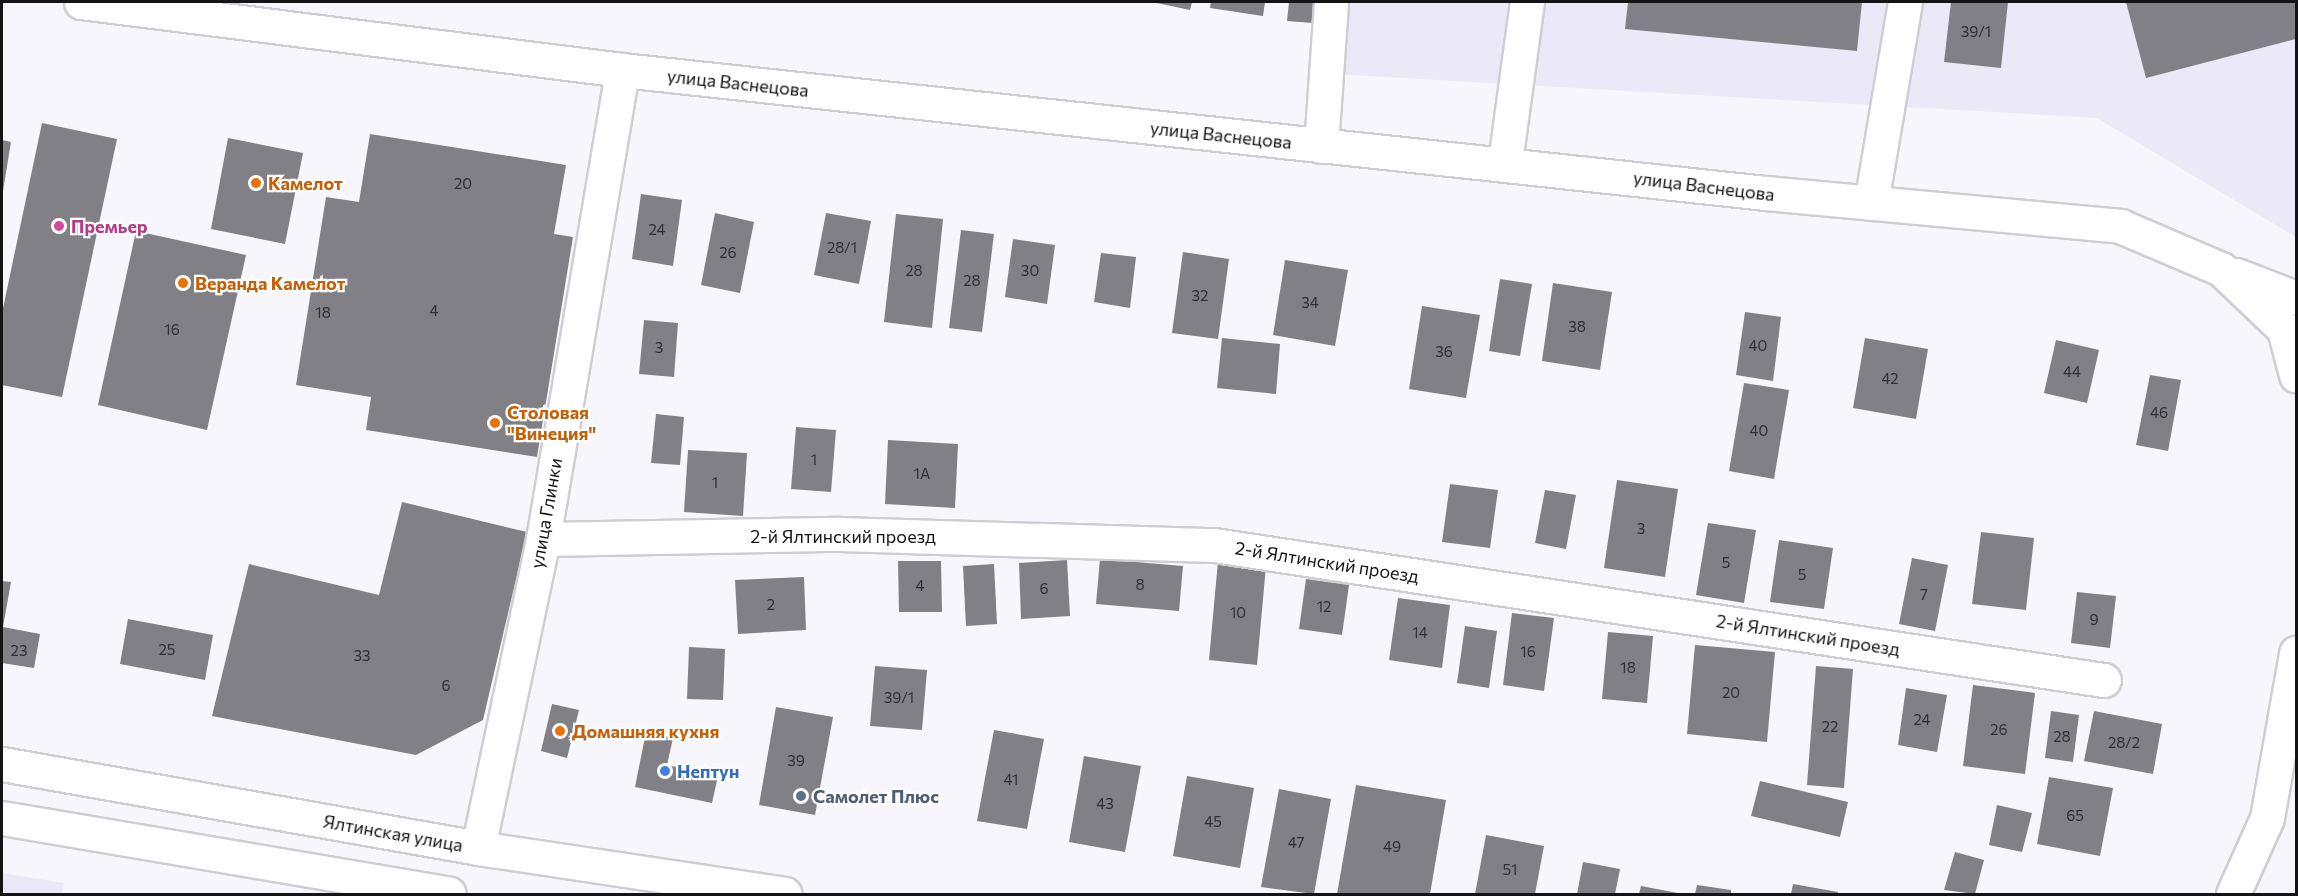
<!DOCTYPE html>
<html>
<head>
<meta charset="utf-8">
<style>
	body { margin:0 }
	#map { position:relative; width:2298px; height:896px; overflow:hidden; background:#f6f6fc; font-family:Commissioner,sans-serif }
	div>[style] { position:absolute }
	.built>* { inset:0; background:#ebe9f7 }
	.building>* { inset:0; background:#818086 }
	.roads { filter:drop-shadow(2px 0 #cdcdd3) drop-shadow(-2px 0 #cdcdd3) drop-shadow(0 2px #cdcdd3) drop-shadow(0 -2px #cdcdd3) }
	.minor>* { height:33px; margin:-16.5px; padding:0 16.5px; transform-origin:16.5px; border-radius:16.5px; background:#fff }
	.major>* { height:33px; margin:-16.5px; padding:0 16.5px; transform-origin:16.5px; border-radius:16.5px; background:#fff }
	.dots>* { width:16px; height:16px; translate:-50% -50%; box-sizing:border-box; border:3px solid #fff; border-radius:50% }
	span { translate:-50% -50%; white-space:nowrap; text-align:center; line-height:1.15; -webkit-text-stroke:4.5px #fff; paint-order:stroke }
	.number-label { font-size:15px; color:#2f2f32 }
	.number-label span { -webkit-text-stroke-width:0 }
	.street-label { font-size:18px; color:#141416 }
	.food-label { font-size:18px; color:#c56008; font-weight:700 }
	.left { translate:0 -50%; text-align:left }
	.hotel-label { font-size:18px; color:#b23c85; font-weight:700 }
	.shop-label { font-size:18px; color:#366cbe; font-weight:700 }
	.service-label { font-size:18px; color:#4e5e75; font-weight:700 }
	.frame { position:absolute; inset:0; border:3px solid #141416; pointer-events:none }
</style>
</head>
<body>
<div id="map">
	<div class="built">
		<div style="clip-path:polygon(1337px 2px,2296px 2px,2296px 237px,2097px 118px,1333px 74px)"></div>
		<div style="clip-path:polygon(2px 873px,64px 883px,62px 894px,2px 894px)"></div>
	</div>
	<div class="building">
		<div style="clip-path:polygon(1152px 2px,1192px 2px,1190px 10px)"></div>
		<div style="clip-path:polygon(1211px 2px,1265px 2px,1263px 16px,1210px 8px)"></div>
		<div style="clip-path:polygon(1289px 2px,1328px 2px,1326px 24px,1287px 21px)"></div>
		<div style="clip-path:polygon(1628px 2px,1862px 2px,1857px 51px,1625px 29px)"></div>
		<div style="clip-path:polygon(1951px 2px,2008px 2px,2001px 68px,1944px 62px)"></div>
		<div style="clip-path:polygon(2126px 2px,2296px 2px,2296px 39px,2146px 78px)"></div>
		<div style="clip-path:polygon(42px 123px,117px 139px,62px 397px,2px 385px,2px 313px)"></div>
		<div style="clip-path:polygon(370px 134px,566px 165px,554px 234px,573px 237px,537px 457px,366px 430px,371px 397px,296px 385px,326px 197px,359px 202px)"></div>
		<div style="clip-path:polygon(228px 138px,303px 153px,285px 244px,211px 229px)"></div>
		<div style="clip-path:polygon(2px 140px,11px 142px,3px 191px,2px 190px)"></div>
		<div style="clip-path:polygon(641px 194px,682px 200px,673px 266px,632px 259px)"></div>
		<div style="clip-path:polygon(715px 213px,754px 222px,740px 293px,701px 285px)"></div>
		<div style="clip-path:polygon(826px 213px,871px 221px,859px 284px,814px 275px)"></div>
		<div style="clip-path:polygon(896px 214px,943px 219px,932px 328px,884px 322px)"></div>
		<div style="clip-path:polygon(961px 230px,994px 234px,982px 332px,949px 328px)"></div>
		<div style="clip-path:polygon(136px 231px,246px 255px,207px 430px,98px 405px)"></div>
		<div style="clip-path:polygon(1013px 239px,1055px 245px,1047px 304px,1005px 297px)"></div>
		<div style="clip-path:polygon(1183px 252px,1229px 259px,1218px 339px,1172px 333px)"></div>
		<div style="clip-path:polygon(1101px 253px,1136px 257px,1130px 308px,1094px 302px)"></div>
		<div style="clip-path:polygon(1285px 260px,1348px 270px,1335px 346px,1273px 335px)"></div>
		<div style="clip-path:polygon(1500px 279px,1532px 284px,1520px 356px,1489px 351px)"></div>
		<div style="clip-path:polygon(1553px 283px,1612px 292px,1600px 370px,1542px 361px)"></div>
		<div style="clip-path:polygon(1422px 306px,1480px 315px,1466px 398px,1409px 389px)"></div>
		<div style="clip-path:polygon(1745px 312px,1781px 317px,1773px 381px,1736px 375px)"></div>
		<div style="clip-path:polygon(644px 320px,678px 323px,674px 377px,639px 374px)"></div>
		<div style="clip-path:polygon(1222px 338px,1280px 344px,1276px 394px,1217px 388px)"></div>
		<div style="clip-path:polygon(1865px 338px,1928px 349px,1916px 419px,1853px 408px)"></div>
		<div style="clip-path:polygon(2056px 340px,2099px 350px,2087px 403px,2044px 393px)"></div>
		<div style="clip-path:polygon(2150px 375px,2181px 380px,2168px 451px,2136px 445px)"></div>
		<div style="clip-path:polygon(1744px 383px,1789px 390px,1774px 479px,1729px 471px)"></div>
		<div style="clip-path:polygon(656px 414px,684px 417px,680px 465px,651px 463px)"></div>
		<div style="clip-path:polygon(796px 427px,836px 430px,831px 492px,791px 489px)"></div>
		<div style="clip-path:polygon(888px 440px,958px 444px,955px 508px,885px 504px)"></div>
		<div style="clip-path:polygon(688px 450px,747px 453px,743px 516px,684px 512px)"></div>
		<div style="clip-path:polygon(1617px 480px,1678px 489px,1665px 577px,1604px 568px)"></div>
		<div style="clip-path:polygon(1450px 484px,1498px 490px,1490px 548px,1442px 542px)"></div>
		<div style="clip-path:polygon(1545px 490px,1576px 495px,1566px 549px,1535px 543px)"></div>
		<div style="clip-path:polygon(402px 502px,527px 532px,483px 720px,416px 755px,212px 716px,249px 564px,379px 595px)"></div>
		<div style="clip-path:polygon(1708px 523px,1756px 530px,1744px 603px,1696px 595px)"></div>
		<div style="clip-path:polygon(1981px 532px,2034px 538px,2026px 610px,1972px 604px)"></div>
		<div style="clip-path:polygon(1779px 540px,1833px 548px,1824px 609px,1770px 602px)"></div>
		<div style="clip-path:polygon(1912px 558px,1948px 565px,1935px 631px,1899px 624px)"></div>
		<div style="clip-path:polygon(1100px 559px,1183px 566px,1179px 611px,1096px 604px)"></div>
		<div style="clip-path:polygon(1067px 560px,1070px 616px,1021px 619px,1019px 563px)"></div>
		<div style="clip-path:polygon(898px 561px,941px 561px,942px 612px,899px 612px)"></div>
		<div style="clip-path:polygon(1218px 561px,1266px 566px,1257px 665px,1209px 660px)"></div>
		<div style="clip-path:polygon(994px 564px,997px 624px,966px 626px,963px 566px)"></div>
		<div style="clip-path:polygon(804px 577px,806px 630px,738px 634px,735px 580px)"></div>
		<div style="clip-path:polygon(1306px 579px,1349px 585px,1342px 635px,1299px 629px)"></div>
		<div style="clip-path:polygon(2px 581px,11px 582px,3px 627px,40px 634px,34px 668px,2px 663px)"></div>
		<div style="clip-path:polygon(2077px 592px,2116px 596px,2110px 648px,2071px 643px)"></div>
		<div style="clip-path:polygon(1398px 598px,1450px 605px,1442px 668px,1389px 660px)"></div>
		<div style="clip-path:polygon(1512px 613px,1554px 618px,1544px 691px,1503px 685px)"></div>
		<div style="clip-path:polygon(128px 619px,213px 635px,205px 680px,120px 664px)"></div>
		<div style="clip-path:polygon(1465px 626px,1497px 631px,1489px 688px,1457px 683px)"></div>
		<div style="clip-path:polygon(1608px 632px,1653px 636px,1647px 703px,1602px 699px)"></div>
		<div style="clip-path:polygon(1695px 645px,1775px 652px,1767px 742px,1687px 734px)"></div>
		<div style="clip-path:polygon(689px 647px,725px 649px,723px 700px,687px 699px)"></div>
		<div style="clip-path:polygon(875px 666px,927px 670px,922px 730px,870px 726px)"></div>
		<div style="clip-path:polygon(1816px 666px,1853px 669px,1844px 788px,1807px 785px)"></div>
		<div style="clip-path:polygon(1973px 685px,2035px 693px,2025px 774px,1963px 766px)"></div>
		<div style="clip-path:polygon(1906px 688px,1947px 695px,1937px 752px,1898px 745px)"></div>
		<div style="clip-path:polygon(552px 704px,579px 710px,567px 758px,541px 751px)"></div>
		<div style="clip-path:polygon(776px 707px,833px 717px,815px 815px,759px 805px)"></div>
		<div style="clip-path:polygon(2051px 711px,2079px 715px,2073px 762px,2045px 758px)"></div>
		<div style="clip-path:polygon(2094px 711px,2162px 724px,2153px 774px,2084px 761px)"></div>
		<div style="clip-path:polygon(994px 730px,1044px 739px,1027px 829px,977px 821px)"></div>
		<div style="clip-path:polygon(646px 732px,673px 738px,667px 765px,718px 776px,712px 803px,635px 787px)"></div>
		<div style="clip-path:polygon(1084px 756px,1141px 766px,1125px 852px,1069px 842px)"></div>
		<div style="clip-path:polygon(1187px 776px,1254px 788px,1240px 868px,1173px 856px)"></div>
		<div style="clip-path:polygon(2049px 777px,2113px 788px,2100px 856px,2037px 844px)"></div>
		<div style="clip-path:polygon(1760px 781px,1848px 802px,1840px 837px,1751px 816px)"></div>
		<div style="clip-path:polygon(1356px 785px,1446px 800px,1430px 894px,1337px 894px)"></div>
		<div style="clip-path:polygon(1279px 789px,1331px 799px,1314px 894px,1261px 887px)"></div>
		<div style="clip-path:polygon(1997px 805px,2032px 813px,2022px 852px,1989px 845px)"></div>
		<div style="clip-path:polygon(1486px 835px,1544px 846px,1535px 894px,1475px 894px)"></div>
		<div style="clip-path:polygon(1955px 852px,1984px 860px,1975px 894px,1944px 890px)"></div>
		<div style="clip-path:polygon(1583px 862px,1620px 869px,1615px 894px,1577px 894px)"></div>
		<div style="clip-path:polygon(1793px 884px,1838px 892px,1838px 894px,1791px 894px)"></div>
		<div style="clip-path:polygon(1697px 885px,1731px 890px,1731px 894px,1695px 894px)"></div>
		<div style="clip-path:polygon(1641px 886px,1678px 893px,1678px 894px,1639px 894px)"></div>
	</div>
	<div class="roads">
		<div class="minor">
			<div style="left:81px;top:2px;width:545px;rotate:7.16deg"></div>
			<div style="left:622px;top:70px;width:1151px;rotate:6.14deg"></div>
			<div style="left:1766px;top:193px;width:356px;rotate:5.3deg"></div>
			<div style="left:2120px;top:226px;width:110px;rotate:23.1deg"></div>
			<div style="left:2221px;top:269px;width:87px;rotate:43.6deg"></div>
			<div style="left:2284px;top:329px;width:48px;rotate:75.4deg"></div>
			<div style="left:1321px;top:146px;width:144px;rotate:-86deg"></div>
			<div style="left:1505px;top:162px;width:162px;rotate:-82.2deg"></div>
			<div style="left:1871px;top:203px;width:204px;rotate:-80.4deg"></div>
			<div style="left:2236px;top:275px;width:64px;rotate:21deg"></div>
			<div style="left:543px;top:539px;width:296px;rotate:-1deg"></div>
			<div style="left:839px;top:534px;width:375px;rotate:1.7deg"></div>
			<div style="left:1214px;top:545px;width:900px;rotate:8.63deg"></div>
			<div style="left:478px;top:848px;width:316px;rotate:-78.1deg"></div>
			<div style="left:543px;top:539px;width:476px;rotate:-80.4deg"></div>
		</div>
		<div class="major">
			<div style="left:2px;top:764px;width:483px;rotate:10deg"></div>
			<div style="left:478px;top:848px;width:310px;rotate:8.5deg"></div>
			<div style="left:2px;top:818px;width:453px;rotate:9.6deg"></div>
			<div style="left:2233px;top:894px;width:83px;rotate:-65.9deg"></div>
			<div style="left:2267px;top:818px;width:168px;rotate:-80deg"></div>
		</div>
	</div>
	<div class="dots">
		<div style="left:256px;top:183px;background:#e8710a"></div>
		<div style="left:59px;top:226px;background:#d1479c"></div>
		<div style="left:183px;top:283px;background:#e8710a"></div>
		<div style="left:495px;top:423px;background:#e8710a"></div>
		<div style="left:560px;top:731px;background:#e8710a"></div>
		<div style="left:665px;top:771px;background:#3f7fe0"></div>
		<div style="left:801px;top:796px;background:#5c6f8a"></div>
	</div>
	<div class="number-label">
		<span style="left:1976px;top:32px">39/1</span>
		<span style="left:463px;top:184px">20</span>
		<span style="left:657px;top:230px">24</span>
		<span style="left:842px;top:248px">28/1</span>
		<span style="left:728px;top:253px">26</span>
		<span style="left:914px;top:271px">28</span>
		<span style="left:1030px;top:271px">30</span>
		<span style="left:972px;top:281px">28</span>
		<span style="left:1200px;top:296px">32</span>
		<span style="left:1310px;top:303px">34</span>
		<span style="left:434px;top:311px">4</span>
		<span style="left:323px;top:313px">18</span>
		<span style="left:1577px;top:327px">38</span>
		<span style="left:172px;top:330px">16</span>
		<span style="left:1758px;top:346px">40</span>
		<span style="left:659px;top:348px">3</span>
		<span style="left:1444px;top:352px">36</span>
		<span style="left:2072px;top:372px">44</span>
		<span style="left:1890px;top:379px">42</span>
		<span style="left:2159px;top:413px">46</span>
		<span style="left:1759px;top:431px">40</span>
		<span style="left:814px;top:460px">1</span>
		<span style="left:922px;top:474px">1А</span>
		<span style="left:715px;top:483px">1</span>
		<span style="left:1641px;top:529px">3</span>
		<span style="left:1726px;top:563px">5</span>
		<span style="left:1802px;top:575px">5</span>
		<span style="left:1140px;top:585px">8</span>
		<span style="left:920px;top:586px">4</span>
		<span style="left:1044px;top:589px">6</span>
		<span style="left:1924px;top:595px">7</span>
		<span style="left:771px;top:605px">2</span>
		<span style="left:1324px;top:607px">12</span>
		<span style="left:1238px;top:613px">10</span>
		<span style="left:2094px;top:620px">9</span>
		<span style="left:1420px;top:633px">14</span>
		<span style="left:167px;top:650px">25</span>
		<span style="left:19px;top:651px">23</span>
		<span style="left:1528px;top:652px">16</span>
		<span style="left:362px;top:656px">33</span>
		<span style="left:1628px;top:668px">18</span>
		<span style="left:446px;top:686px">6</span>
		<span style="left:1731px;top:693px">20</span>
		<span style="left:899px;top:698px">39/1</span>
		<span style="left:1922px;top:720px">24</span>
		<span style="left:1830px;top:727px">22</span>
		<span style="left:1999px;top:730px">26</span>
		<span style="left:2062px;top:737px">28</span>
		<span style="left:2124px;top:743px">28/2</span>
		<span style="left:796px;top:761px">39</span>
		<span style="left:1011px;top:780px">41</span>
		<span style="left:1105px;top:804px">43</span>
		<span style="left:2075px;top:816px">65</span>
		<span style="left:1213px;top:822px">45</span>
		<span style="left:1296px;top:843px">47</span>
		<span style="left:1392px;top:847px">49</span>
		<span style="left:1510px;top:870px">51</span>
	</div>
	<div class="street-label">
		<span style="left:738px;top:83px;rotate:6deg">улица Васнецова</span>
		<span style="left:1221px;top:135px;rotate:6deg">улица Васнецова</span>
		<span style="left:1704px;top:186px;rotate:7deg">улица Васнецова</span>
		<span style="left:546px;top:513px;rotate:-80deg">улица Глинки</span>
		<span style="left:843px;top:536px">2-й Ялтинский проезд</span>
		<span style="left:1327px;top:562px;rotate:9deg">2-й Ялтинский проезд</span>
		<span style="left:1808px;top:635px;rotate:9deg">2-й Ялтинский проезд</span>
		<span style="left:393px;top:833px;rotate:10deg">Ялтинская улица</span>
	</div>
	<div class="food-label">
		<span class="left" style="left:268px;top:183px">Камелот</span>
		<span class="left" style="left:195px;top:283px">Веранда Камелот</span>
		<span class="left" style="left:507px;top:423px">Столовая<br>"Винеция"</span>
		<span class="left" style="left:572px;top:731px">Домашняя кухня</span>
	</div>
	<div class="hotel-label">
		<span class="left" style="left:71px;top:226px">Премьер</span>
	</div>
	<div class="shop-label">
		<span class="left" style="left:677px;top:771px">Нептун</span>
	</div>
	<div class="service-label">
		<span class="left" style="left:813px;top:796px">Самолет Плюс</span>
	</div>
	<div class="frame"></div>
</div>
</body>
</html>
